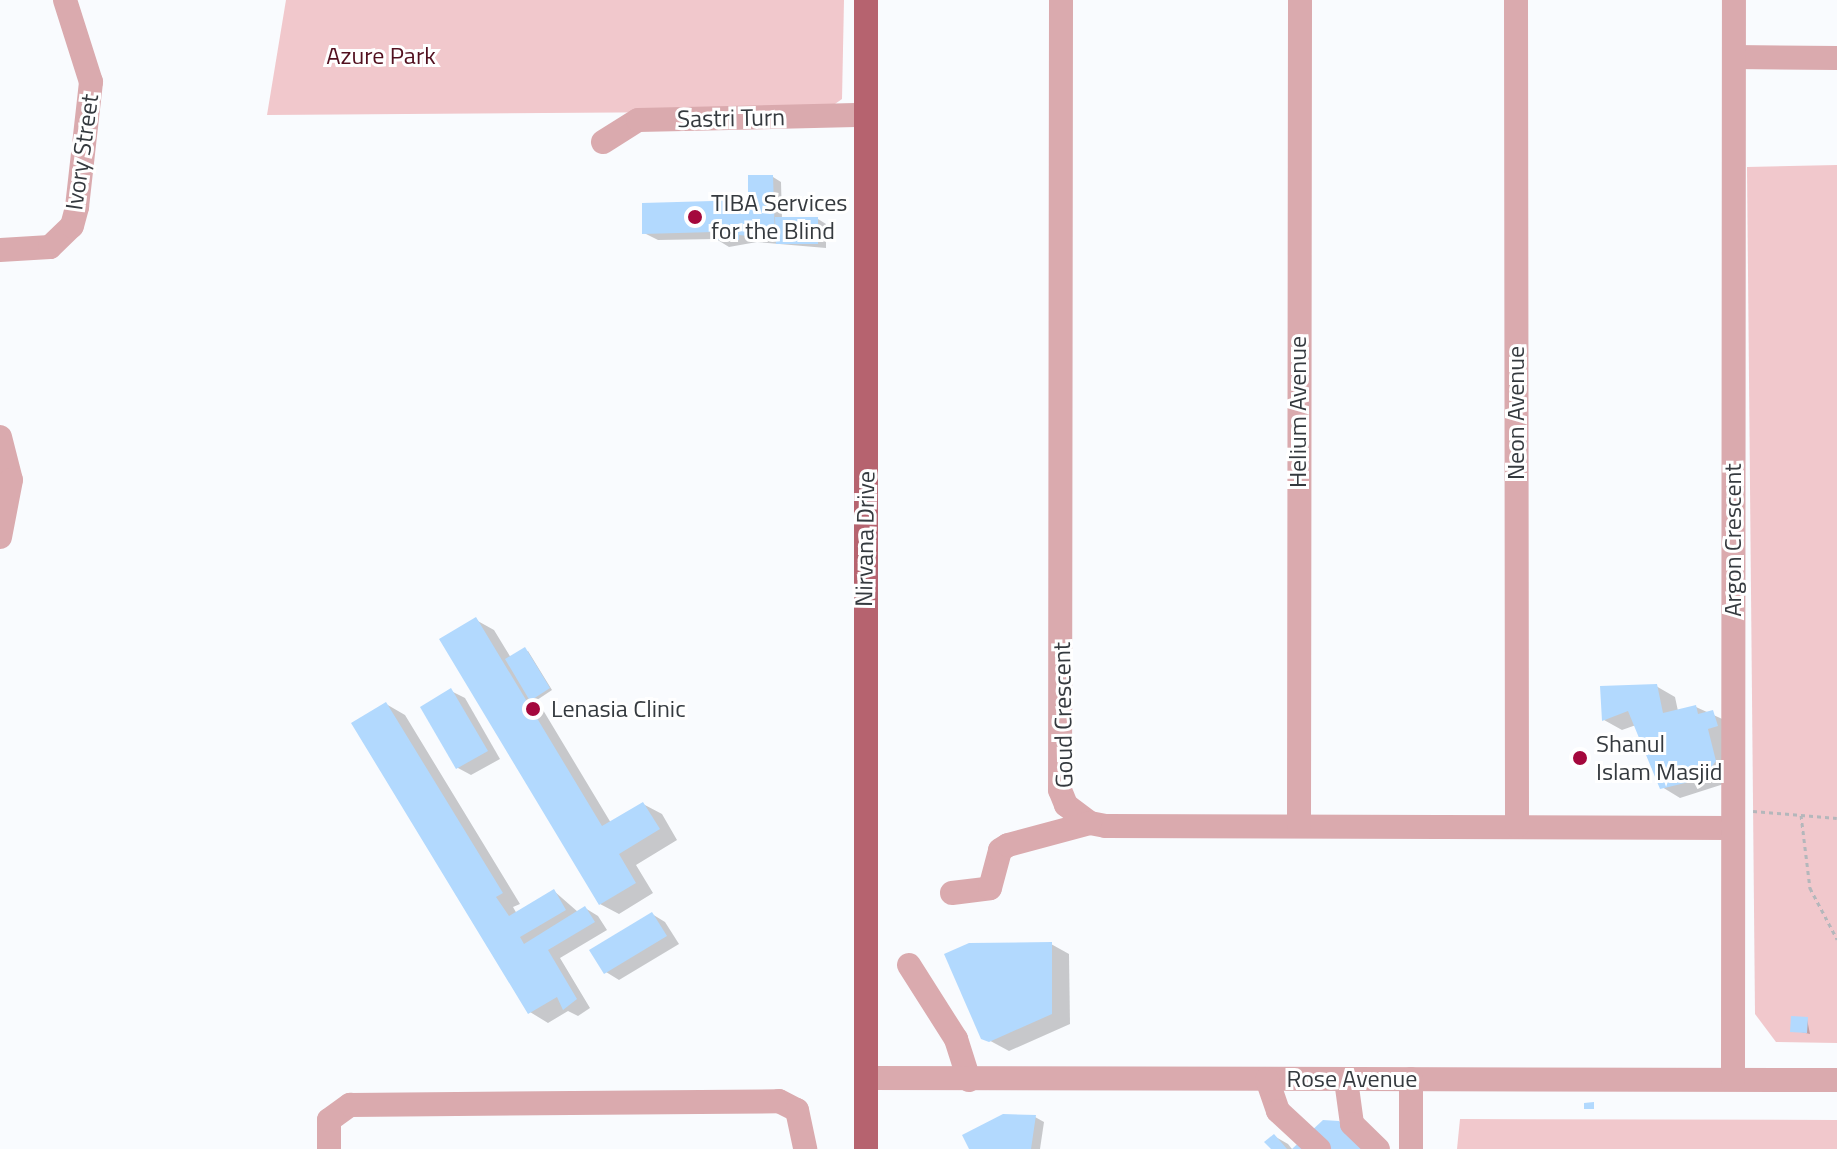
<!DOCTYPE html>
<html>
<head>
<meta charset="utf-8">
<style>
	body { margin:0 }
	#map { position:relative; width:1837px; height:1149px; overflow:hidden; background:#f9fbfe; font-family:"Titillium Web",sans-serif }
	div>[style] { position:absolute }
	.green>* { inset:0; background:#f1c8cc }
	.shadow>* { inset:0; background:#0003 }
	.building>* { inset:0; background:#b2d9fe }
	.path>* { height:3px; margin-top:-1.5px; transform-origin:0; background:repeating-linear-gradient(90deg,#b4b7bb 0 4px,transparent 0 8px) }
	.minor>* { height:24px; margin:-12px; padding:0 12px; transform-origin:12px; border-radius:12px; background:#daaaae }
	.major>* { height:24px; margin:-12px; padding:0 12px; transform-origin:12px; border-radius:12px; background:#b6636f }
	.dots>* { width:22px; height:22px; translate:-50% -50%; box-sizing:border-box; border:4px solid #fff; border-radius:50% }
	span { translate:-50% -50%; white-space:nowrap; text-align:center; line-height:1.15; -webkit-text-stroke:6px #fff; paint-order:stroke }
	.park-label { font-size:24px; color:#52101f }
	.street-label { font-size:24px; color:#353a3f }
	.poi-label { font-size:24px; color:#353a3f }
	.left { translate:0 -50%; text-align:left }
</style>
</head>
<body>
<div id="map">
	<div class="green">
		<div style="clip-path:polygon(286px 0,844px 0,842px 99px,825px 111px,267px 115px)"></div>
		<div style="clip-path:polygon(1837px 165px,1837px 1043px,1776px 1042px,1755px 1014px,1747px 167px)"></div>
		<div style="clip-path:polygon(1460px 1119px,1837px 1120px,1837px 1149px,1457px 1149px)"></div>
	</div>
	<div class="shadow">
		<div style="clip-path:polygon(773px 177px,781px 182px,782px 219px,818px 219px,826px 224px,826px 248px,757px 242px,729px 247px,716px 239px,658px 240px,644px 233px,747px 202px)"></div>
		<div style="clip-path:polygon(476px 620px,494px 630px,511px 658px,528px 651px,552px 690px,537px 700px,611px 823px,643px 804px,662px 814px,677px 840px,636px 865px,653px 893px,619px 914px,600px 904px)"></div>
		<div style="clip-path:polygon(1656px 686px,1675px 697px,1678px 711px,1696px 707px,1731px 723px,1730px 782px,1680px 798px,1662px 787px,1636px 725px,1622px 730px,1604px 720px)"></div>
		<div style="clip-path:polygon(451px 691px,465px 698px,500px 759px,471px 775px,458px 768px)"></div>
		<div style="clip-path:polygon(386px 704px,405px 715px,520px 904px,513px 907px,517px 914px,554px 891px,578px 912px,585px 908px,598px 916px,607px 930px,560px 958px,590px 1008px,578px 1016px,568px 1011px,548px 1023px,530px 1012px)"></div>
		<div style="clip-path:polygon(652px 914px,665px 922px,679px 944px,619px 980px,606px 972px)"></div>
		<div style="clip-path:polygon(1051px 944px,1069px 954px,1070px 1024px,1009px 1051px,983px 1037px)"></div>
		<div style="clip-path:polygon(1807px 1019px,1810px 1034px,1792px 1030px)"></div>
		<div style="clip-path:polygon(1035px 1117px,1044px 1122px,1040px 1149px,972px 1149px)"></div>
		<div style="clip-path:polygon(1274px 1136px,1288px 1144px,1292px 1149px,1273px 1149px)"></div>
	</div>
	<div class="building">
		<div style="clip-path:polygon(748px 175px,773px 175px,775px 239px,739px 235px,739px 240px,714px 240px,714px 232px,642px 234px,642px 203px,748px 200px)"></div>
		<div style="clip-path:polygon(775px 217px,818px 217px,818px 244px,776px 244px)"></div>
		<div style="clip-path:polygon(476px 617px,602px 826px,643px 802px,660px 829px,619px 854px,636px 883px,599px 905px,439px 639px)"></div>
		<div style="clip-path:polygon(525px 647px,550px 688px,530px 701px,505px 659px)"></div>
		<div style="clip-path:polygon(1657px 684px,1663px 713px,1696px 705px,1698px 714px,1713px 710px,1718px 726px,1708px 729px,1716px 761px,1702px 779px,1660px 789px,1628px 711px,1602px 721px,1600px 686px)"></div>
		<div style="clip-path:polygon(451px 688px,488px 751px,456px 769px,420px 707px)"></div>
		<div style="clip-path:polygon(386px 702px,503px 893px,496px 897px,509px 916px,554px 889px,566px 910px,520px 937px,524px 944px,585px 906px,595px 922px,548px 950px,577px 999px,563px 1010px,557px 997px,528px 1014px,351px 723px)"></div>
		<div style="clip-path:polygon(652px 912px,667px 936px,604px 974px,589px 950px)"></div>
		<div style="clip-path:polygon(1052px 942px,1052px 1014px,989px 1042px,981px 1039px,944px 954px,969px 943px)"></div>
		<div style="clip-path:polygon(1791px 1016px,1808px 1017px,1807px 1033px,1790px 1032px)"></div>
		<div style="clip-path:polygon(1594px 1102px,1594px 1109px,1584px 1109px,1584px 1103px)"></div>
		<div style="clip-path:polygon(1003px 1114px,1036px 1115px,1031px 1149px,969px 1149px,962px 1135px)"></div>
		<div style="clip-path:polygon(1323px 1120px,1339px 1121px,1365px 1149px,1292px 1149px)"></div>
		<div style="clip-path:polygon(1274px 1134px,1287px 1149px,1271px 1149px,1264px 1142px)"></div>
	</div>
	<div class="path">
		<div style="left:1753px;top:811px;width:84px;rotate:4.8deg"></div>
		<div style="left:1801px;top:815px;width:74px;rotate:83deg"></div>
		<div style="left:1810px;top:888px;width:58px;rotate:62.1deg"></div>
	</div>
	<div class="minor">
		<div style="left:1061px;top:0;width:790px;rotate:90.07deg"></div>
		<div style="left:1060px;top:790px;width:16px;rotate:68deg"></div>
		<div style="left:1066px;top:805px;width:30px;rotate:37deg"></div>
		<div style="left:1090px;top:823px;width:16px;rotate:11deg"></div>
		<div style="left:1106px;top:826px;width:627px;rotate:0.18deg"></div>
		<div style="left:1516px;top:0;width:826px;rotate:89.93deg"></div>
		<div style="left:1734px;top:57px;width:103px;rotate:0.6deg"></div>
		<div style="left:603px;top:142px;width:41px;rotate:-32.2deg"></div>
		<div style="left:638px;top:120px;width:228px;rotate:-1.3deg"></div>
		<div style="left:0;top:250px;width:50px;rotate:-3.4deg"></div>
		<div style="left:50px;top:247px;width:30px;rotate:-44deg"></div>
		<div style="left:72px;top:226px;width:20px;rotate:-75deg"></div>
		<div style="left:77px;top:207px;width:126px;rotate:-83.6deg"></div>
		<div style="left:91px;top:82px;width:86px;rotate:-107.6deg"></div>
		<div style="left:0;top:437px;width:44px;rotate:75.7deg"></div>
		<div style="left:11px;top:480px;width:58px;rotate:100.9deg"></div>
		<div style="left:1299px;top:825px;width:825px;rotate:-89.93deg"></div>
		<div style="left:952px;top:893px;width:38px;rotate:-7deg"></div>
		<div style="left:990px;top:888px;width:39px;rotate:-75deg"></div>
		<div style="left:1000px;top:850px;width:9px;rotate:-32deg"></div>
		<div style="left:1008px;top:845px;width:85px;rotate:-15deg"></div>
		<div style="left:909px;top:965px;width:88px;rotate:57.6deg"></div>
		<div style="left:956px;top:1039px;width:43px;rotate:72.4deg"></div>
		<div style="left:866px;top:1078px;width:971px;rotate:0.12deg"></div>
		<div style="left:1267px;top:1079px;width:34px;rotate:71deg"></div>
		<div style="left:1278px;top:1111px;width:56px;rotate:42.8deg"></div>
		<div style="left:1733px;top:1079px;width:1079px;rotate:-89.95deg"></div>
		<div style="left:1346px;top:1080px;width:44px;rotate:82.2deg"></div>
		<div style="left:1352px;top:1124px;width:36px;rotate:44deg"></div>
		<div style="left:329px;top:1149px;width:29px;rotate:-90deg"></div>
		<div style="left:329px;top:1120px;width:26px;rotate:-36deg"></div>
		<div style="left:350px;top:1105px;width:429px;rotate:-0.5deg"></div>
		<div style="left:779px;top:1101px;width:20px;rotate:27deg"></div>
		<div style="left:797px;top:1110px;width:40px;rotate:78deg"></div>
		<div style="left:1411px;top:1149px;width:70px;rotate:-90deg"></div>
	</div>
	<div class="major">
		<div style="left:866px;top:1149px;width:1149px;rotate:-90deg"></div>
	</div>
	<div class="dots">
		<div style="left:695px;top:217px;background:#a4083d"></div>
		<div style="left:533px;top:709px;background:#a4083d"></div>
		<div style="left:1580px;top:758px;background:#a4083d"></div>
	</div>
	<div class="park-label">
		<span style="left:381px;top:56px">Azure Park</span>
	</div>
	<div class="street-label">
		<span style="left:731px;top:118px;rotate:-1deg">Sastri Turn</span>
		<span style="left:82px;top:152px;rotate:-82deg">Ivory Street</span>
		<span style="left:1298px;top:412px;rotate:-90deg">Helium Avenue</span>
		<span style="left:1516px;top:413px;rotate:-90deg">Neon Avenue</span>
		<span style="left:865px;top:539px;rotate:-89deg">Nirvana Drive</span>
		<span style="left:1733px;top:540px;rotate:-90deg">Argon Crescent</span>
		<span style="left:1063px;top:715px;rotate:-91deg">Goud Crescent</span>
		<span style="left:1352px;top:1079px">Rose Avenue</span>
	</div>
	<div class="poi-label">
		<span class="left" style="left:711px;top:217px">TIBA Services<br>for the Blind</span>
		<span class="left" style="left:551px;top:709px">Lenasia Clinic</span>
		<span class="left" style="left:1596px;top:758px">Shanul<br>Islam Masjid</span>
	</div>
</div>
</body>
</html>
